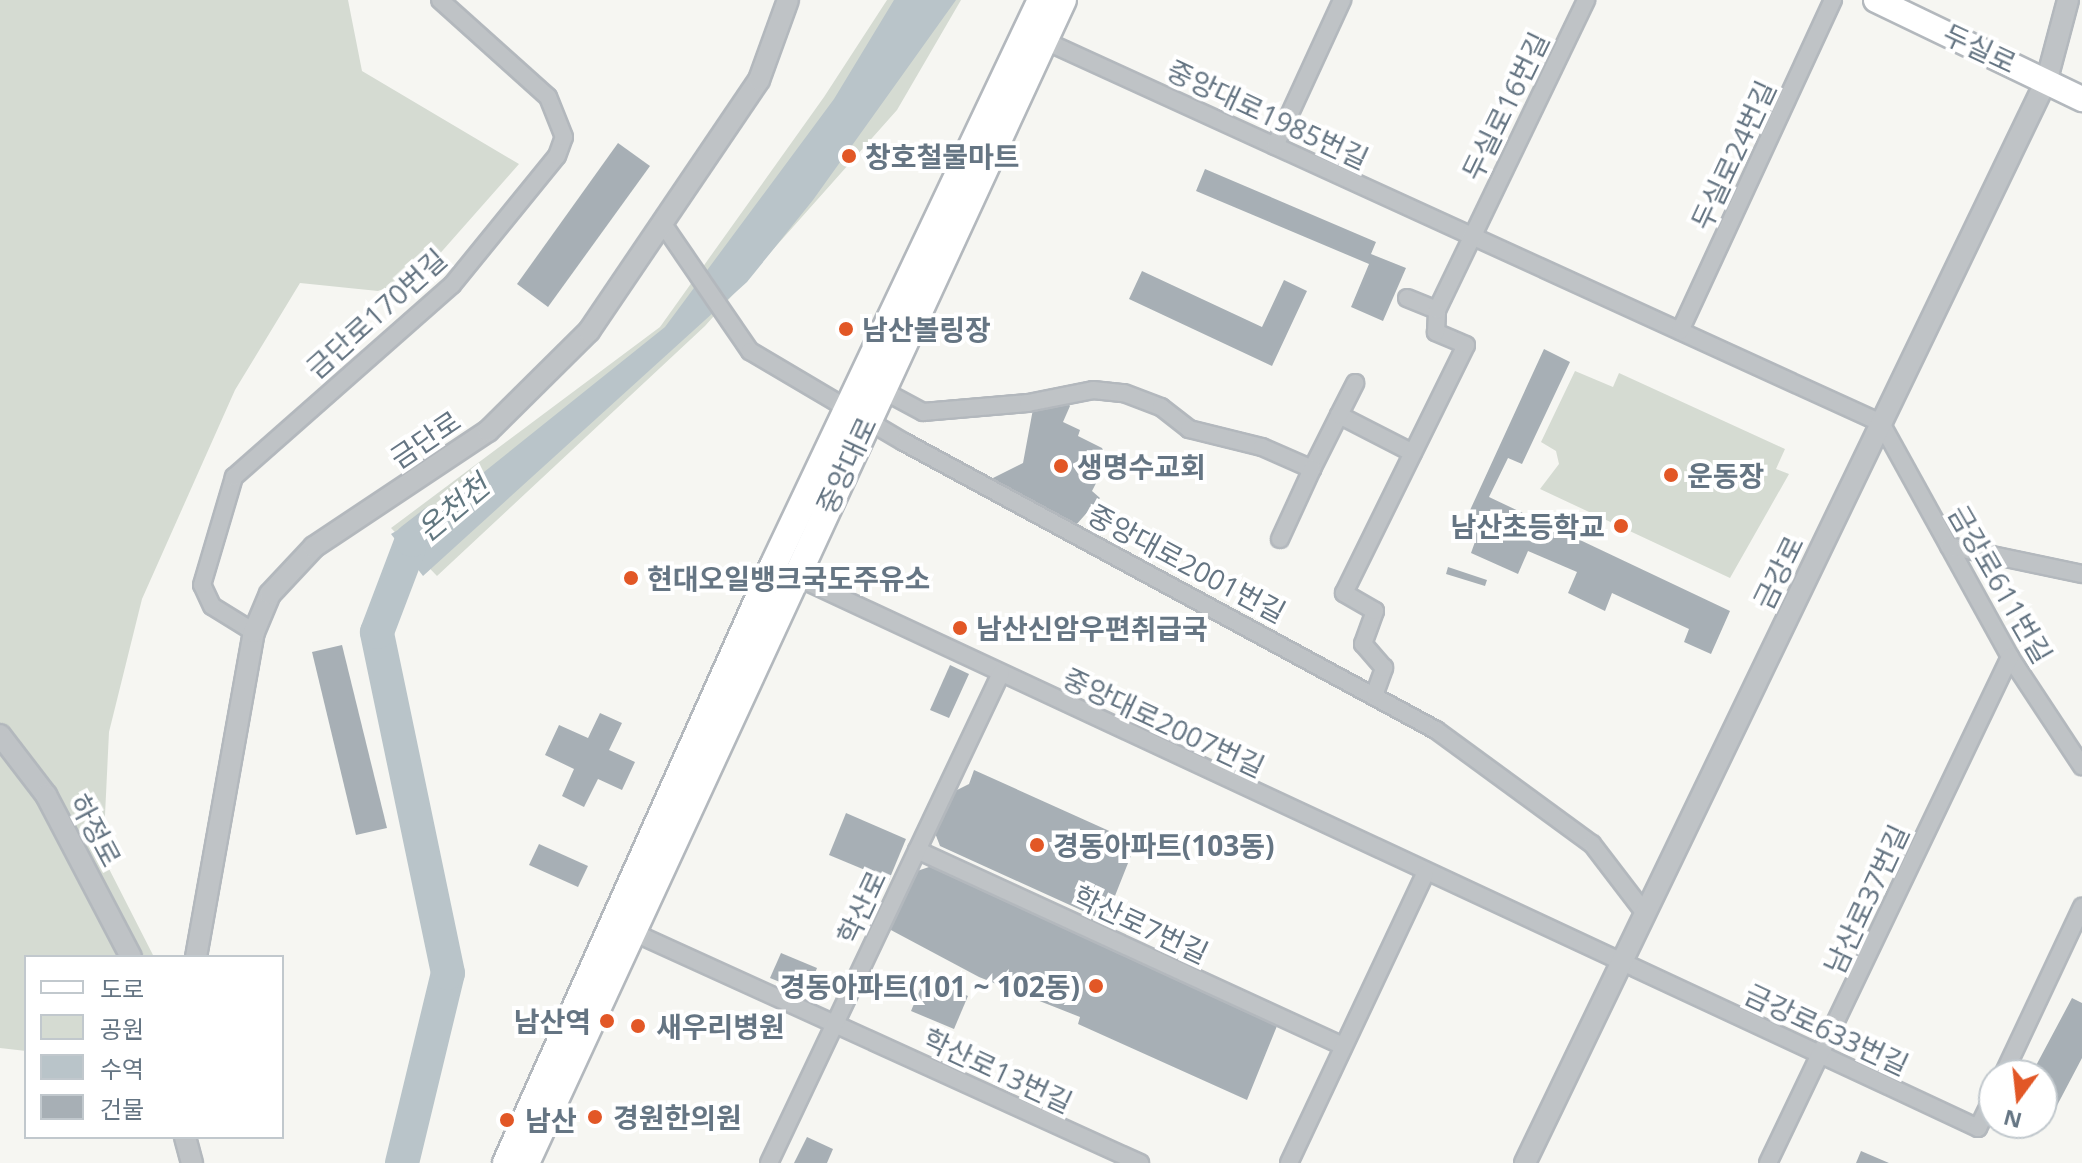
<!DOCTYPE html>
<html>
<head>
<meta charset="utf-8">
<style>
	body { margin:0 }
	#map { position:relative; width:2082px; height:1163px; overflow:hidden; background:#f6f6f2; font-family:"Open Sans","Noto Sans KR",sans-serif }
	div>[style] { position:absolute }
	.green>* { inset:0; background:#d5dbd2 }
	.water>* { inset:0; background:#b9c4c9 }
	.river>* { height:34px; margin:-17px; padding:0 17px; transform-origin:17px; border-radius:17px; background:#b9c4c9 }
	.building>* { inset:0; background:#a7afb5 }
	.roads { filter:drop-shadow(2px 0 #b3b8bd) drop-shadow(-2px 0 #b3b8bd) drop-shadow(0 2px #b3b8bd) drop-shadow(0 -2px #b3b8bd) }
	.minor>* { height:16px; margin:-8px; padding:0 8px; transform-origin:8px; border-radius:8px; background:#bfc3c6 }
	.tertiary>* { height:20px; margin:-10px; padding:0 10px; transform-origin:10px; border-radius:10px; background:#bfc3c6 }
	.secondary>* { height:24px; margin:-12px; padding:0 12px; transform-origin:12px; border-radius:12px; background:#fff }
	.primary>* { height:26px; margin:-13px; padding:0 13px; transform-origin:13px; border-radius:13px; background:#fff }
	.dots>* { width:22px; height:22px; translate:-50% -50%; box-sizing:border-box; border:4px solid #fff; border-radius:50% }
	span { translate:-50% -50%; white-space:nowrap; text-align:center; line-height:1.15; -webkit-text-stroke:8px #fff; paint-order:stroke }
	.street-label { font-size:28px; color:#657583 }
	.poi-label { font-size:28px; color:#657583; font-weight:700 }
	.left { translate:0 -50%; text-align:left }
	.right { translate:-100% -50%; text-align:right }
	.water-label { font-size:30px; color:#617780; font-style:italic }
	.legend { position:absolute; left:24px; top:955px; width:260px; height:184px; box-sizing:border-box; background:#fff; border:2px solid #c1c8cd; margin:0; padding:10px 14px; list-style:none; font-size:24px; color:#657583 }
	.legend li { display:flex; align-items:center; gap:16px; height:40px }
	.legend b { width:40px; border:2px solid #c1c8cd }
	.north { position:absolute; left:1978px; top:1059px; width:80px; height:80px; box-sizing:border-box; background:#fff; border:2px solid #c1c8cd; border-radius:50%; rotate:195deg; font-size:22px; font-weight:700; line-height:32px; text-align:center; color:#657583 }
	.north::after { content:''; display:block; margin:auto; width:28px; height:36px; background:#e25726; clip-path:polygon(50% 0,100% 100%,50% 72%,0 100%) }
</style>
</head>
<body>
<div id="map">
	<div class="green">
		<div style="clip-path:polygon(0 0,348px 0,362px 71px,519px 164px,421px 275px,378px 291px,300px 283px,235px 390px,142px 599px,109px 732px,103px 857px,154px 957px,26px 957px,26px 1051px,0 1048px)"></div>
		<div style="clip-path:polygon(887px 0,961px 0,897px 110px,705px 326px,437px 576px,391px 528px,660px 327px,824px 97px)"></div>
		<div style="clip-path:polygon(1575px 371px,1613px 387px,1619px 373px,1785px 449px,1776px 469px,1789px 474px,1730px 578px,1540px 489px,1559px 464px,1556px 451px,1541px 442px)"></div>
	</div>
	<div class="water">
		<div style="clip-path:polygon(894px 0,956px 0,813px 200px,747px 282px,423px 576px,391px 534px,449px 500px,665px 327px,834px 99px)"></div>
	</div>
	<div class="river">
		<div style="left:402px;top:1163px;width:195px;rotate:-76.4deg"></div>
		<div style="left:448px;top:973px;width:348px;rotate:-101.8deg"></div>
		<div style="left:377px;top:632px;width:98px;rotate:-69.2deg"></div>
		<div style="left:412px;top:540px;width:29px;rotate:-38deg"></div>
	</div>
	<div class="building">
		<div style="clip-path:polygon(618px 143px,650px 166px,548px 307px,517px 284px)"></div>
		<div style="clip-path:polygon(1205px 169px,1376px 242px,1371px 254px,1406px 268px,1383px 321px,1351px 307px,1369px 264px,1196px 191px)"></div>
		<div style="clip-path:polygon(1142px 271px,1262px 327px,1284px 280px,1307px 291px,1272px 366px,1129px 299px)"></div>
		<div style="clip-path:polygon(1544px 349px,1570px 362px,1522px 464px,1508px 458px,1489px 497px,1730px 611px,1711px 654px,1684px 642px,1689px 629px,1612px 593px,1605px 611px,1568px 593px,1577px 572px,1528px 551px,1518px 574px,1471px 553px,1476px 539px,1460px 532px)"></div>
		<div style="clip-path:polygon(1066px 401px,1070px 406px,1063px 422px,1080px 430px,1078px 436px,1102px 448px,1108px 460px,1092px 491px,1100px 498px,1076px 525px,989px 480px,1023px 463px,1033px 409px)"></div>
		<div style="clip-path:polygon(1448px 567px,1487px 580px,1485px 586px,1446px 574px)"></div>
		<div style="clip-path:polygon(342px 645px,387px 828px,356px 835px,312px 652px)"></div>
		<div style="clip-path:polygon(950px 665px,969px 674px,949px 718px,930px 710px)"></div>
		<div style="clip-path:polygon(600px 713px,622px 723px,609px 750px,635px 762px,622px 790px,598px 779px,584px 807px,562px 796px,574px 769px,545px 755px,559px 725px,588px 738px)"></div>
		<div style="clip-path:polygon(974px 770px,1136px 843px,1105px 921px,940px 846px,935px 833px,953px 792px,969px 784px)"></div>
		<div style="clip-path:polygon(846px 813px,906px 839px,889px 880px,829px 855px)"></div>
		<div style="clip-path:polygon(539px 844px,588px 866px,578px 887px,529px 865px)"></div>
		<div style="clip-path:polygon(932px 866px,1277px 1026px,1247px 1100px,1078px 1024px,1080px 1017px,979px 977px,889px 929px,914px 872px)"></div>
		<div style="clip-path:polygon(781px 953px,817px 968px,807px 993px,770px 978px)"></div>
		<div style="clip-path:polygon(925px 978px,968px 996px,954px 1029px,911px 1011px)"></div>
		<div style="clip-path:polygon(2072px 998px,2082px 1003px,2082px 1058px,2052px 1115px,2042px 1110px,2042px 1075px,2031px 1075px)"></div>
		<div style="clip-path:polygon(807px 1137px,833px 1149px,827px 1163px,794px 1163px)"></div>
		<div style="clip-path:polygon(1861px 1151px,1889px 1163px,1856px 1163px)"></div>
	</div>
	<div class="roads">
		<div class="minor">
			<div style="left:1043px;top:40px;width:921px;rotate:24.56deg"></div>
			<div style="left:1881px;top:423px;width:267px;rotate:61.1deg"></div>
			<div style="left:2010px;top:657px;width:131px;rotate:56.6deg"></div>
			<div style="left:1275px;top:146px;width:161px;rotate:-65.3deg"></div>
			<div style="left:663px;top:224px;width:154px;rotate:55.6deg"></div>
			<div style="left:750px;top:351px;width:179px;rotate:30.6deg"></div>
			<div style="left:904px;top:442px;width:605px;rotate:28.43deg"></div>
			<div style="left:1436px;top:730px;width:193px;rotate:36.2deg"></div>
			<div style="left:1592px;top:844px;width:86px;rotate:52.6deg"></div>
			<div style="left:1407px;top:298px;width:32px;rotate:22deg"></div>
			<div style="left:1680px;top:331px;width:365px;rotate:-65.2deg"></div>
			<div style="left:882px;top:390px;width:47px;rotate:28.2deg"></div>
			<div style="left:923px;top:412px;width:105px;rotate:-4.9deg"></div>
			<div style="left:1028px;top:403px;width:66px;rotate:-11.3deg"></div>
			<div style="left:1093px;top:390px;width:31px;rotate:6deg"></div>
			<div style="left:1124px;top:393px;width:40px;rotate:21deg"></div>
			<div style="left:1161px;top:407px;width:36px;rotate:38deg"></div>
			<div style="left:1189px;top:429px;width:75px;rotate:13.9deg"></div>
			<div style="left:1262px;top:447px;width:55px;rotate:23.7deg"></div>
			<div style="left:1312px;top:469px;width:60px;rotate:-63.4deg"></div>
			<div style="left:1339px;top:415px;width:83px;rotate:27.2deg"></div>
			<div style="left:1339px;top:415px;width:36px;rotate:-63deg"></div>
			<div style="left:1280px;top:539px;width:77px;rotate:-65.4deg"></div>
			<div style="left:1949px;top:546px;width:136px;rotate:11.9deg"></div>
			<div style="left:788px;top:573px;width:1313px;rotate:25deg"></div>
			<div style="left:1978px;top:1128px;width:37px;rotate:-64deg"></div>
			<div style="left:254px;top:632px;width:49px;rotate:-148.2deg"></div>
			<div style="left:212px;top:606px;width:23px;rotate:-115deg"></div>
			<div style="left:202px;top:585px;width:113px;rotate:-73.5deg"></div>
			<div style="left:234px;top:477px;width:290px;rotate:-41.4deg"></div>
			<div style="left:452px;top:285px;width:166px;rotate:-50.9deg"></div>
			<div style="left:557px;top:156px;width:20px;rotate:-70deg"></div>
			<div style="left:564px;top:137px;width:43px;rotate:-111.8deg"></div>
			<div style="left:548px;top:97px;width:145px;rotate:-138.1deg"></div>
			<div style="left:1375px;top:693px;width:27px;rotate:-70deg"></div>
			<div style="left:1384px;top:668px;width:32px;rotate:-131deg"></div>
			<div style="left:1363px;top:644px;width:35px;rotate:-70deg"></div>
			<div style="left:1375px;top:611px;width:36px;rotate:-150deg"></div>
			<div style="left:1344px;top:593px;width:276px;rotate:-63.8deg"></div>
			<div style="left:1466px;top:345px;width:33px;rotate:-157deg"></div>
			<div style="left:1436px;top:332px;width:22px;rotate:-87deg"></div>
			<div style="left:1437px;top:310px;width:344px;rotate:-64.3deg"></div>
			<div style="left:917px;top:850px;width:469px;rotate:24.7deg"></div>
			<div style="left:626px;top:929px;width:565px;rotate:24.48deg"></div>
			<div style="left:2003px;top:1075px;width:186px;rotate:-64.8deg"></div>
			<div style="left:769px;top:1163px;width:542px;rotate:-64.66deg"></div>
			<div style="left:1289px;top:1163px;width:319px;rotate:-64.8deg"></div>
			<div style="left:1768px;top:1163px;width:561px;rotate:-64.44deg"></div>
		</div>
		<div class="tertiary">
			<div style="left:0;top:735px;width:76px;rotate:52.5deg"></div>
			<div style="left:46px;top:795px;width:183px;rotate:62.3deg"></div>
			<div style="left:196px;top:957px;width:330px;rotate:-79.9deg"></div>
			<div style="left:254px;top:632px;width:41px;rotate:-67.2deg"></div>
			<div style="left:270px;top:594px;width:64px;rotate:-46.9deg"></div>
			<div style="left:314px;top:547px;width:209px;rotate:-33.7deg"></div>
			<div style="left:488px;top:431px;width:142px;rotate:-44.7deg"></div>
			<div style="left:589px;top:331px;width:303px;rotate:-55.9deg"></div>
			<div style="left:759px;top:80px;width:85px;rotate:-70.1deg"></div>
			<div style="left:185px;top:1137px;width:27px;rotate:75deg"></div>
			<div style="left:1525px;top:1163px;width:1203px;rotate:-64.29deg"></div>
			<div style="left:2047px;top:79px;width:82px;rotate:-75.1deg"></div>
		</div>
		<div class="secondary">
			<div style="left:1876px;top:0;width:229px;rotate:25.7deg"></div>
		</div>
		<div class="primary">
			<div style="left:506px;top:1163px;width:654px;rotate:-65.9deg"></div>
			<div style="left:773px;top:566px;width:626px;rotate:-64.66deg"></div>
			<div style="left:526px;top:1163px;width:1281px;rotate:-65.22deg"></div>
		</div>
	</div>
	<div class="dots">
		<div style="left:849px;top:156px;background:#e25726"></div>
		<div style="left:846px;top:329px;background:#e25726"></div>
		<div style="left:1061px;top:466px;background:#e25726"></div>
		<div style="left:1671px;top:475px;background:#e25726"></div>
		<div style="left:1621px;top:526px;background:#e25726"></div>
		<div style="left:631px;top:578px;background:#e25726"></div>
		<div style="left:960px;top:628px;background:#e25726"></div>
		<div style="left:1037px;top:845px;background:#e25726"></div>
		<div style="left:1096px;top:986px;background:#e25726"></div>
		<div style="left:607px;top:1021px;background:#e25726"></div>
		<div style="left:638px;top:1026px;background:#e25726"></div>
		<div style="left:595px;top:1117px;background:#e25726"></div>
		<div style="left:507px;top:1120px;background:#e25726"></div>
	</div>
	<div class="street-label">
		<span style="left:1980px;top:48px;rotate:25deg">두실로</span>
		<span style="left:1505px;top:106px;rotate:-64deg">두실로16번길</span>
		<span style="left:1268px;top:114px;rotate:25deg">중앙대로1985번길</span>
		<span style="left:1733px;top:155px;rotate:-65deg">두실로24번길</span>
		<span style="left:376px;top:313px;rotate:-42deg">금단로170번길</span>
		<span style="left:425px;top:439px;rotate:-34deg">금단로</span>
		<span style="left:846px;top:465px;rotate:-65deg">중앙대로</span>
		<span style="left:1187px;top:563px;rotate:28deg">중앙대로2001번길</span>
		<span style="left:1778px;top:572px;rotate:-64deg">금강로</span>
		<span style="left:2001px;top:584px;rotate:60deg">금강로611번길</span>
		<span style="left:1164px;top:722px;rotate:25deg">중앙대로2007번길</span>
		<span style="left:96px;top:830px;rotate:62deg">하정로</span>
		<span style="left:1866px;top:899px;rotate:-65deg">남산로37번길</span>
		<span style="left:861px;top:907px;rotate:-65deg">학산로</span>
		<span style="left:1141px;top:924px;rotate:25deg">학산로7번길</span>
		<span style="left:1827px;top:1029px;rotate:25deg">금강로633번길</span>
		<span style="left:998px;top:1070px;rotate:25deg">학산로13번길</span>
	</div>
	<div class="poi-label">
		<span class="left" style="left:865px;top:156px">창호철물마트</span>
		<span class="left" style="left:862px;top:329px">남산볼링장</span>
		<span class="left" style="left:1077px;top:466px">생명수교회</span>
		<span class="left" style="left:1687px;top:475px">운동장</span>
		<span class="right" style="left:1605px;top:526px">남산초등학교</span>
		<span class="left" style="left:647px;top:578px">현대오일뱅크국도주유소</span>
		<span class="left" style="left:976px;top:628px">남산신암우편취급국</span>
		<span class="left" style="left:1053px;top:845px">경동아파트(103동)</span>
		<span class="right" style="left:1080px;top:986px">경동아파트(101 ~ 102동)</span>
		<span class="right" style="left:591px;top:1021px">남산역</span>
		<span class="left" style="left:656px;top:1026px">새우리병원</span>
		<span class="left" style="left:613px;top:1117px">경원한의원</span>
		<span class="left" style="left:525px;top:1120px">남산</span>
	</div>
	<div class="water-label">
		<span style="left:453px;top:508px;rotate:-40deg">온천천</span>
	</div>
	<ul class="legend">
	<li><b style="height:10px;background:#fff"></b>도로</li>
	<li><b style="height:22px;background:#d5dbd2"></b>공원</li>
	<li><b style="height:22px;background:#b9c4c9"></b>수역</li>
	<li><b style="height:22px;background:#a7afb5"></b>건물</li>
	</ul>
	<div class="north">N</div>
</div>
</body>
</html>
